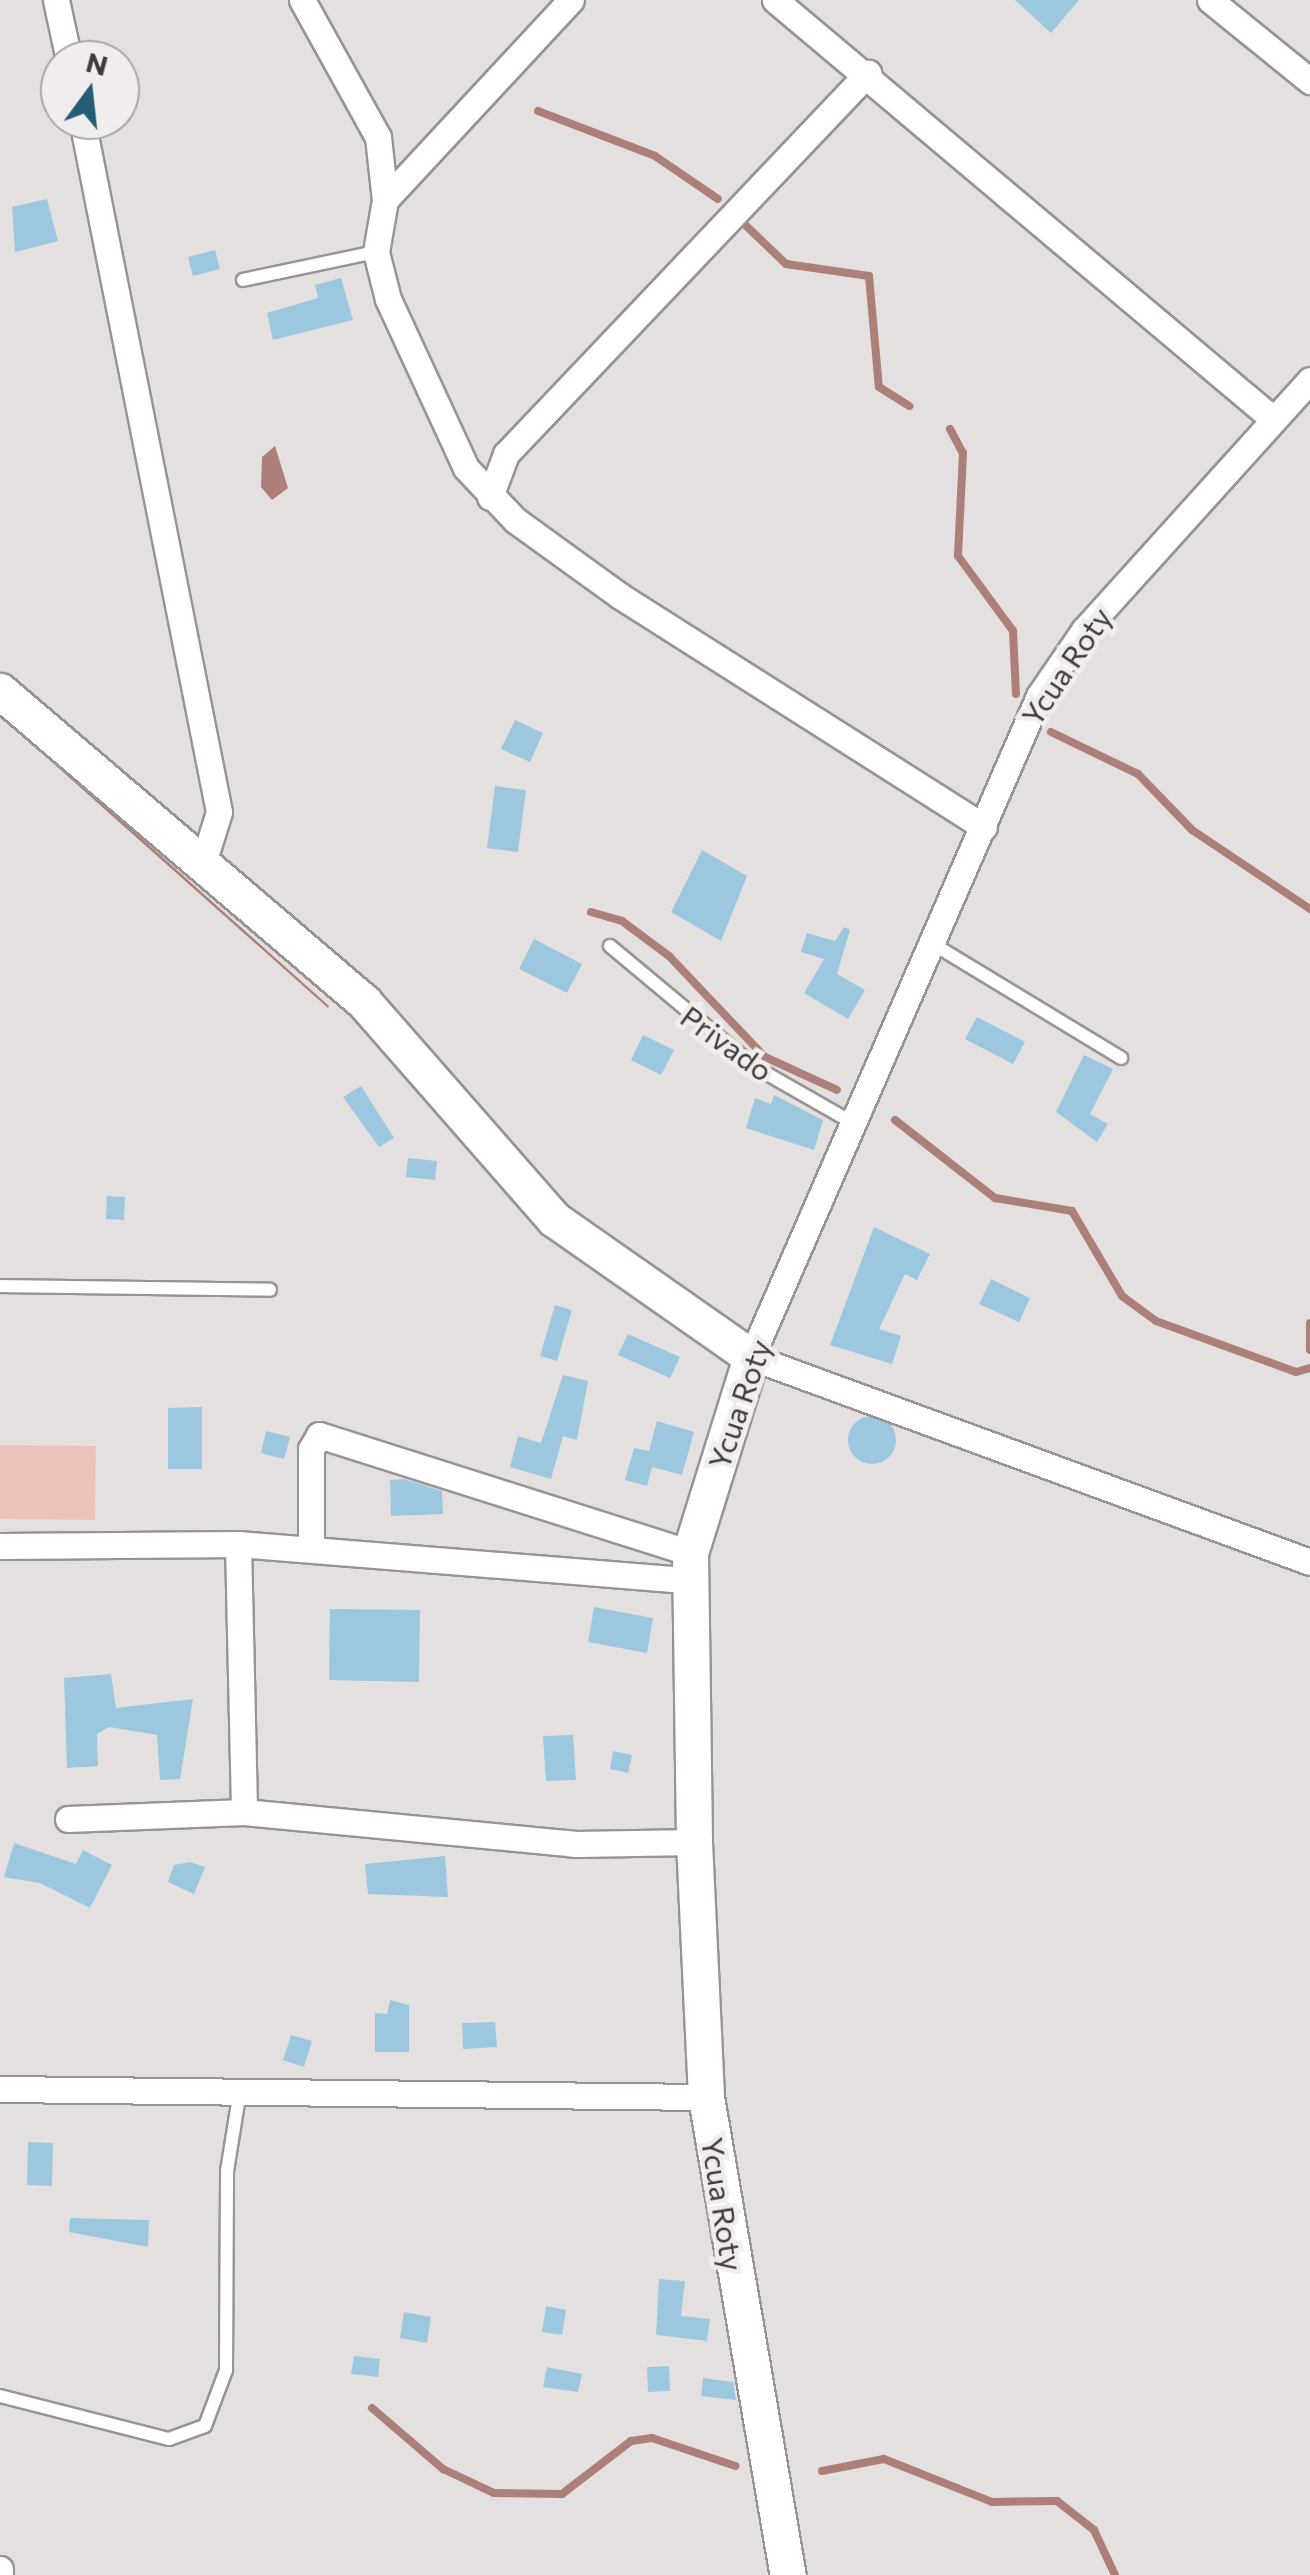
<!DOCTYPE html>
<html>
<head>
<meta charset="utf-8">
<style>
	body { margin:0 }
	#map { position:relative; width:1310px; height:2575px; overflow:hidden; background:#e4e0e0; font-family:Commissioner,sans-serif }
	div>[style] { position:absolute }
	.green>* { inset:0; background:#ecc3bb }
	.water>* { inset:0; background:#ac7f78 }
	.stream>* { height:8px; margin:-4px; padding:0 4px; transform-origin:4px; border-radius:4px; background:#ac7f78 }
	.building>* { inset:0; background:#9cc8df }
	.round { border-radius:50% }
	.roads { filter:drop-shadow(2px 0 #989494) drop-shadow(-2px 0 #989494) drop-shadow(0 2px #989494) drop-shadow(0 -2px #989494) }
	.lane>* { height:12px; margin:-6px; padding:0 6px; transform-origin:6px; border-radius:6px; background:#fff }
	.street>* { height:25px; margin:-12.5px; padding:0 12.5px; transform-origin:12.5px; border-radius:12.5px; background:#fff }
	.secondary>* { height:35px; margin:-17.5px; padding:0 17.5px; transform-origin:17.5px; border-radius:17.5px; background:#fff }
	span { translate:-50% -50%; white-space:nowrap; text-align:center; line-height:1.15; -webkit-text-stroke:9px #f2eded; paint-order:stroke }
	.street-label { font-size:30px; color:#3d3c3b }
	.north { position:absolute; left:40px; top:40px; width:100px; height:100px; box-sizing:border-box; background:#f2eded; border:2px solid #aaa6a6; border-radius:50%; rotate:15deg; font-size:28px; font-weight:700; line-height:40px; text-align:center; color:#3d3c3b }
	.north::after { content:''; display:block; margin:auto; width:35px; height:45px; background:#235d76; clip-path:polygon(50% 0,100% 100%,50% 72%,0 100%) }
</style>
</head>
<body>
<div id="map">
	<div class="green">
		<div style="clip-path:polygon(0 1445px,96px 1446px,95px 1520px,0 1519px)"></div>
	</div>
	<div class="water">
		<div style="clip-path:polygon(275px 446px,288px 488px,272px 500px,261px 487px,262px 457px)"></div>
		<div style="clip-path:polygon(0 712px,329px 1006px,328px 1008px,0 716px)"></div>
	</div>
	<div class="stream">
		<div style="left:538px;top:111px;width:125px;rotate:21deg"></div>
		<div style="left:655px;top:156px;width:76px;rotate:34.3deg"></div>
		<div style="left:738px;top:218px;width:66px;rotate:43.8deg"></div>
		<div style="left:786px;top:264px;width:84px;rotate:8.2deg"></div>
		<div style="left:869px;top:276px;width:111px;rotate:84.9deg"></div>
		<div style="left:879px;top:387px;width:36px;rotate:32deg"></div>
		<div style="left:950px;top:429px;width:27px;rotate:62deg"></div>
		<div style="left:963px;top:453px;width:103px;rotate:92.8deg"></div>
		<div style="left:958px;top:556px;width:93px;rotate:53.7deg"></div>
		<div style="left:1013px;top:631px;width:63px;rotate:87.3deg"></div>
		<div style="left:1051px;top:732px;width:97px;rotate:25.8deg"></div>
		<div style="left:1138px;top:774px;width:78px;rotate:46deg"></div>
		<div style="left:1192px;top:830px;width:142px;rotate:33.8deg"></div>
		<div style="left:591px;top:912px;width:32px;rotate:16deg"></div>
		<div style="left:622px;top:921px;width:59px;rotate:36.7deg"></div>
		<div style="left:669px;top:956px;width:139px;rotate:46.5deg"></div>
		<div style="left:765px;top:1057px;width:79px;rotate:24.6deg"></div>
		<div style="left:895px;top:1120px;width:127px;rotate:38deg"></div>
		<div style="left:995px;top:1198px;width:78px;rotate:9.6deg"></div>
		<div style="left:1072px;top:1211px;width:99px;rotate:59.5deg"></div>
		<div style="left:1122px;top:1296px;width:42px;rotate:36.3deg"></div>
		<div style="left:1156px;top:1321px;width:149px;rotate:20deg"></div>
		<div style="left:1296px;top:1372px;width:15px;rotate:-16deg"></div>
		<div style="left:1310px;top:1323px;width:27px;rotate:90deg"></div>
		<div style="left:372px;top:2408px;width:94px;rotate:40.7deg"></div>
		<div style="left:443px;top:2469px;width:56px;rotate:25.2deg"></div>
		<div style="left:494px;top:2493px;width:68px;rotate:0.8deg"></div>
		<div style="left:562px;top:2494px;width:87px;rotate:-37.5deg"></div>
		<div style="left:631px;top:2441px;width:21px;rotate:-8deg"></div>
		<div style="left:652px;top:2438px;width:88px;rotate:18.6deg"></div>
		<div style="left:822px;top:2471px;width:63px;rotate:-11deg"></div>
		<div style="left:884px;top:2459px;width:116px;rotate:21.7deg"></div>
		<div style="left:992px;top:2502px;width:65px;rotate:-0.9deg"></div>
		<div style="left:1057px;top:2501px;width:47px;rotate:38.1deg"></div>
		<div style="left:1094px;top:2530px;width:50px;rotate:65deg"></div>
	</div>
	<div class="building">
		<div style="clip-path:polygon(1015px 0,1079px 0,1051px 33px)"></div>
		<div style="clip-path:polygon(47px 199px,58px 241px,15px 252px,12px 207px)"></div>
		<div style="clip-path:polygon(215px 250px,220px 269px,193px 276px,188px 257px)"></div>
		<div style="clip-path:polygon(341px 278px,353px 320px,273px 340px,267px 313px,318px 298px,315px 285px)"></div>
		<div style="clip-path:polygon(515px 720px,543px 733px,530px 762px,501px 749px)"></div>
		<div style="clip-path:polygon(495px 786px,526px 790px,518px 852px,487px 848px)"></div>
		<div style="clip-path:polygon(702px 850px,747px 876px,721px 941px,671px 912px)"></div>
		<div style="clip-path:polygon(844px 927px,850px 930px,837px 974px,865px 990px,848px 1019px,804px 993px,824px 959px,801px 952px,807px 933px,835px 941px)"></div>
		<div style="clip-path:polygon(534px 939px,582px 964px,567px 993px,519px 969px)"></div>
		<div style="clip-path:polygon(977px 1017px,1025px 1042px,1013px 1064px,965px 1039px)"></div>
		<div style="clip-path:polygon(643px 1035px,674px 1050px,661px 1075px,631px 1060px)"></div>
		<div style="clip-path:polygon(1084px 1055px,1113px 1069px,1090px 1114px,1108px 1124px,1097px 1142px,1056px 1112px)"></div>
		<div style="clip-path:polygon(361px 1086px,394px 1138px,379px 1147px,343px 1097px)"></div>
		<div style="clip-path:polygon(774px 1095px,823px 1120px,814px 1150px,746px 1128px,755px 1098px,771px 1104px)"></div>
		<div style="clip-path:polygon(408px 1158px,437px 1161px,435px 1180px,406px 1177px)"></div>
		<div style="clip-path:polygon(107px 1196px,125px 1197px,124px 1220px,106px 1219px)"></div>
		<div style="clip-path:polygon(874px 1227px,930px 1254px,917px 1280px,905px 1274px,879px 1329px,901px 1336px,892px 1364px,830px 1345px)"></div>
		<div style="clip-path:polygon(991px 1279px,1030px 1298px,1019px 1322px,979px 1304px)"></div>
		<div style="clip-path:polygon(555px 1305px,572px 1310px,557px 1361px,540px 1356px)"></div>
		<div style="clip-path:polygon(628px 1334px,680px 1357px,670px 1378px,618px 1355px)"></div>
		<div style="clip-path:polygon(563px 1375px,588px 1381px,577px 1440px,563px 1436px,551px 1479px,510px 1467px,518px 1436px,541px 1443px)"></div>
		<div style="clip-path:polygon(202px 1407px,202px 1469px,168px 1469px,168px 1408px)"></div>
		<div class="round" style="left:848px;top:1416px;width:48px;height:48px"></div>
		<div style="clip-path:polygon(657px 1421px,694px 1432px,682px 1475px,652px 1467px,647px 1486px,625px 1480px,634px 1448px,649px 1451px)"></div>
		<div style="clip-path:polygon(266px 1431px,290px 1437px,284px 1459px,261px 1453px)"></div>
		<div style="clip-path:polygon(404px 1479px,442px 1491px,443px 1514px,391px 1516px,390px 1480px)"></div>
		<div style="clip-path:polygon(594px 1607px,653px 1618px,647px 1653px,588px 1642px)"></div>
		<div style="clip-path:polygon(330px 1609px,420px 1610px,419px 1682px,329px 1680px)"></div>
		<div style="clip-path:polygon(111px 1674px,116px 1708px,193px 1699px,180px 1779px,160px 1780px,157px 1735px,109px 1727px,97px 1734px,98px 1766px,67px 1768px,64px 1678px)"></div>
		<div style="clip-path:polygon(573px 1735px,576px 1780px,546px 1781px,543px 1736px)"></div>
		<div style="clip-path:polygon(613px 1751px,632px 1755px,628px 1773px,610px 1769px)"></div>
		<div style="clip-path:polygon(14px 1843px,76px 1864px,83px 1850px,112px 1865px,90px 1908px,40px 1883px,4px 1877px)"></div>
		<div style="clip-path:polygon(445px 1856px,448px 1897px,368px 1894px,365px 1864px)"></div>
		<div style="clip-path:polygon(190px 1862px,205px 1867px,194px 1894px,168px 1882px,174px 1865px)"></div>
		<div style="clip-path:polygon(390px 2000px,409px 2005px,409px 2052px,375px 2052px,375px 2013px,387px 2014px)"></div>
		<div style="clip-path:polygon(495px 2022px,497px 2047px,463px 2049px,462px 2023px)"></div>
		<div style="clip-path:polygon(291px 2035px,312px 2041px,304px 2067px,283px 2060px)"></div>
		<div style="clip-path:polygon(28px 2142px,53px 2143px,52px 2186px,27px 2185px)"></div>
		<div style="clip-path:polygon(70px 2218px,149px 2220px,148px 2247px,69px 2232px)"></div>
		<div style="clip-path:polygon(659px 2279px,685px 2281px,681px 2316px,710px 2319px,707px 2341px,656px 2335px)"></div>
		<div style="clip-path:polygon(546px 2306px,566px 2310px,562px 2335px,542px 2332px)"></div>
		<div style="clip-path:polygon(404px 2312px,431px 2317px,427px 2343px,400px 2338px)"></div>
		<div style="clip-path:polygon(354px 2356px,380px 2359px,378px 2377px,351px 2374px)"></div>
		<div style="clip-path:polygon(669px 2366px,670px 2391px,648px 2392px,647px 2367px)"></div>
		<div style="clip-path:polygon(547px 2367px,582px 2374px,578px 2392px,543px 2387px)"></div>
		<div style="clip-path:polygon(703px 2378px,733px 2382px,736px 2400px,701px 2396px)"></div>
	</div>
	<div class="roads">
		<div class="lane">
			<div style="left:243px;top:280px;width:136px;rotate:-11.9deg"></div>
			<div style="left:933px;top:944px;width:220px;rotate:31.2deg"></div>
			<div style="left:610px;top:946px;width:189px;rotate:39.8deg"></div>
			<div style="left:755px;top:1067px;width:115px;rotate:29.7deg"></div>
			<div style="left:0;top:1286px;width:270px;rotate:0.8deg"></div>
			<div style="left:0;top:2396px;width:174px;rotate:14.3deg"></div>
			<div style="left:169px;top:2439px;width:38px;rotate:-20deg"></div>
			<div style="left:205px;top:2426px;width:60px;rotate:-69.4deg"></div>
			<div style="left:226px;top:2370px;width:199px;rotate:-89.7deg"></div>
			<div style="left:227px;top:2171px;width:81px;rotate:-80.8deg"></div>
		</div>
		<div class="street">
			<div style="left:56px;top:0;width:61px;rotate:77.8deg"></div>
			<div style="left:302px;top:0;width:157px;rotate:61deg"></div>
			<div style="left:378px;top:137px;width:63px;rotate:83.7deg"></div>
			<div style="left:385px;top:200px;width:53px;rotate:99.8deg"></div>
			<div style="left:376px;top:252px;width:49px;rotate:75.7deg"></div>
			<div style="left:388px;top:299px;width:186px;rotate:65.2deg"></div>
			<div style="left:466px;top:468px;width:71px;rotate:46.7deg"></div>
			<div style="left:515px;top:520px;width:130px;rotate:35.9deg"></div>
			<div style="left:620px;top:596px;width:431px;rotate:32.4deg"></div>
			<div style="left:775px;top:0;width:651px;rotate:40.08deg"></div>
			<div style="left:1210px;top:0;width:129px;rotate:39deg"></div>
			<div style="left:82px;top:120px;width:705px;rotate:78.8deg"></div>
			<div style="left:219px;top:812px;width:53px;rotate:107.4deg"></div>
			<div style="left:385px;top:200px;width:273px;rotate:-47.1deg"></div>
			<div style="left:1310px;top:380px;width:337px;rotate:132.1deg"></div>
			<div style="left:1084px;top:630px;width:80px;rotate:124.3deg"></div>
			<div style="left:1039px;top:696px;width:721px;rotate:113.54deg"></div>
			<div style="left:751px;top:1357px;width:595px;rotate:20.14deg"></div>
			<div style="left:490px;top:497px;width:46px;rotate:-69.6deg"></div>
			<div style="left:506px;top:454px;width:526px;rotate:-46.46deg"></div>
			<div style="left:238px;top:1544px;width:268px;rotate:88.7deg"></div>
			<div style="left:0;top:1546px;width:238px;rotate:-0.5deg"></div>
			<div style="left:238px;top:1544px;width:451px;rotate:4.6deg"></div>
			<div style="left:311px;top:1548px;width:99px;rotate:-90deg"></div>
			<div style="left:311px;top:1449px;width:16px;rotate:-60deg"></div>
			<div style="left:319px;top:1435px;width:389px;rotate:17.6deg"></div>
			<div style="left:68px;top:1819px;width:176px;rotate:-2.3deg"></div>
			<div style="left:244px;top:1812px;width:334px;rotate:5.5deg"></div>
			<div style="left:576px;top:1844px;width:118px;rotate:-1deg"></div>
			<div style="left:0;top:2089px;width:706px;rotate:0.65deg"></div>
			<div style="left:0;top:2569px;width:6px;rotate:90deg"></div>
		</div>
		<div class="secondary">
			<div style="left:0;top:691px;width:479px;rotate:40.5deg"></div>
			<div style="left:364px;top:1002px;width:288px;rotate:48.8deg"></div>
			<div style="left:554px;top:1219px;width:241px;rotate:35deg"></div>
			<div style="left:751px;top:1357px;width:205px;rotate:107.3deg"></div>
			<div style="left:690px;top:1553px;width:289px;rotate:89.2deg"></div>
			<div style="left:694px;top:1842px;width:255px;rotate:87.3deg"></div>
			<div style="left:706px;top:2097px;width:485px;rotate:80.3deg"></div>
		</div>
	</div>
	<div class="street-label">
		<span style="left:1066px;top:666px;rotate:-56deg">Ycua Roty</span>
		<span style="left:727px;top:1043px;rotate:36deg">Privado</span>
		<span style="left:739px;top:1404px;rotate:-71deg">Ycua Roty</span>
		<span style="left:723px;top:2204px;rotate:81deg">Ycua Roty</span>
	</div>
	<div class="north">N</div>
</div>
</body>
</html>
